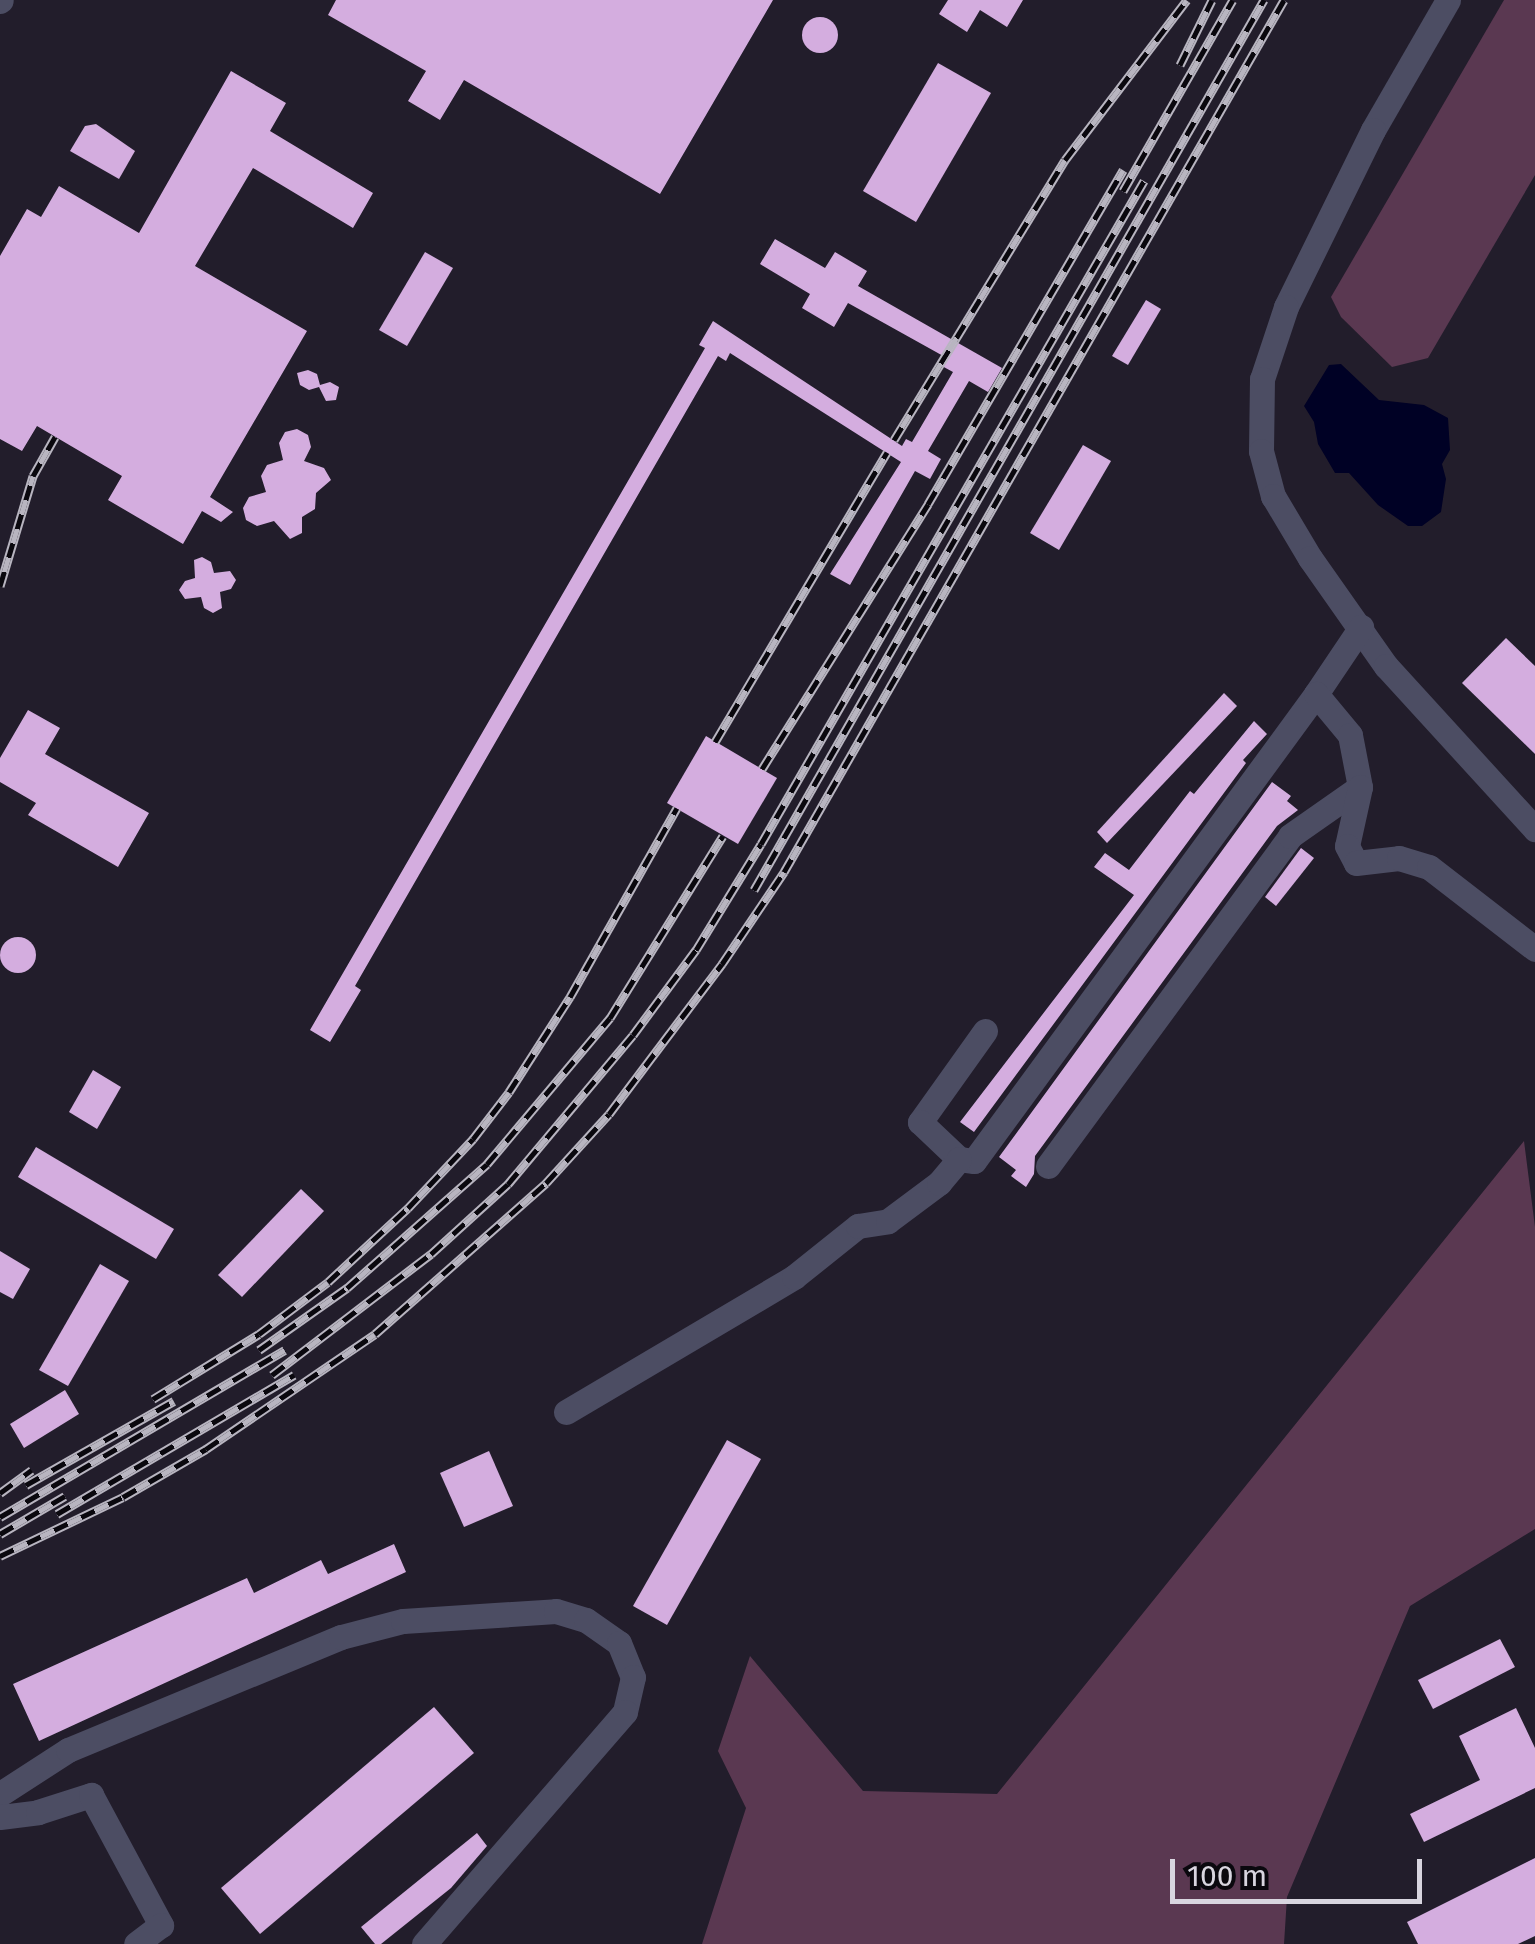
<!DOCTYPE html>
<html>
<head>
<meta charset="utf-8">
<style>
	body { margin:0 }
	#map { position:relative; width:1535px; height:1944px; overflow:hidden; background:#221d2b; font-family:"Fira Sans",sans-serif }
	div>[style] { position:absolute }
	.green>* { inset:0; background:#5a3851 }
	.water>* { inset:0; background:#000125 }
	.building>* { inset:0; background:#d4addf }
	.round { border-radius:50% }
	.minor>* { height:25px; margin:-12.5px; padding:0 12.5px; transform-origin:12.5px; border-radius:12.5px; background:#4c4d63 }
	.rail>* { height:9px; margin-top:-4.5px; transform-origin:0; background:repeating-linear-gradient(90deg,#0a080e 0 15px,#b8b5c0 0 30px); box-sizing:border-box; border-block:2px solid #b8b5c0 }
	span { translate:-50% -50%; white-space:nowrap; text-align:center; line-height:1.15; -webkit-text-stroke:10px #0a080e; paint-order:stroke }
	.scale { position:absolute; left:1170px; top:1859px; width:252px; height:45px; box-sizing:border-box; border:5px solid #d8d5df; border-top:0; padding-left:12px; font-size:30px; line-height:35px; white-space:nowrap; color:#d8d5df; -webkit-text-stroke:8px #0a080e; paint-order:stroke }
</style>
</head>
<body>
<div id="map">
	<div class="green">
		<div style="clip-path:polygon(1504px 0,1535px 0,1535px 175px,1428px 358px,1392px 367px,1341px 317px,1331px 297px)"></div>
		<div style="clip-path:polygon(1524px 1141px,1535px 1227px,1535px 1529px,1410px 1606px,1287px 1897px,1284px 1944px,702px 1944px,746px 1808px,718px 1751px,750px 1656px,863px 1791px,997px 1794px)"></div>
	</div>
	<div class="water">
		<div style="clip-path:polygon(1341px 364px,1379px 400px,1424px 405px,1448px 418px,1450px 450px,1442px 464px,1446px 479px,1441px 512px,1422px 526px,1408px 526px,1378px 505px,1349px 473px,1335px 473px,1318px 444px,1314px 422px,1304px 406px,1329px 365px)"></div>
	</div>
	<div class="building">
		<div style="clip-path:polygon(336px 0,773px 0,660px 194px,464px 80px,440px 120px,408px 101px,426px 71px,328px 15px)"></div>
		<div style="clip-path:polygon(948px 0,1023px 0,1007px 27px,980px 10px,967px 32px,939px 14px)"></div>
		<div class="round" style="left:802px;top:17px;width:36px;height:36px"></div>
		<div style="clip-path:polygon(938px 63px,991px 93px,916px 222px,863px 191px)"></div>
		<div style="clip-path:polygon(231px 71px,286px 103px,270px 131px,373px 193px,353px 228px,253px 168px,195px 266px,307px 331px,210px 497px,233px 512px,221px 522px,202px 511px,183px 544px,108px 500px,122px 476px,37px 426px,22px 451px,0 439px,0 256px,27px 209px,41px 217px,59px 186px,139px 233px)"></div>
		<div style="clip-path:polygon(96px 124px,135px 151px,119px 179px,70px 151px,85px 126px)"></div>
		<div style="clip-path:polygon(775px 239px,825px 268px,835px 252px,867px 271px,858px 286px,1002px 368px,988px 392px,969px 381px,928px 451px,941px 459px,930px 479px,915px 471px,850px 585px,830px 574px,901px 462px,730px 353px,726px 361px,718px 356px,355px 986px,361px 990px,330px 1042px,310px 1030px,705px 348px,699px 345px,713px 321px,902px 446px,906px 439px,912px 442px,953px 372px,940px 365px,945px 357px,848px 303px,834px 327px,802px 308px,810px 294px,760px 264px)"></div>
		<div style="clip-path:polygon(425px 252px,453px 268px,407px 346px,379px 330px)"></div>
		<div style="clip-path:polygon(1146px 300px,1161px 309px,1128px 365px,1112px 356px)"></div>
		<div style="clip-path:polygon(308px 370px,317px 374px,320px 385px,330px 382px,339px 387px,336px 400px,326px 401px,319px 387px,309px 390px,300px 385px,297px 373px)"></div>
		<div style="clip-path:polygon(297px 429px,308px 435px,311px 447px,304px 461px,324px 468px,331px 480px,316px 493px,315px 509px,302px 517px,302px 533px,290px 539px,274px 521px,257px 526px,246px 520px,243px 508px,249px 497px,266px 492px,261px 476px,267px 465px,283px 460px,279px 443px,285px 432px)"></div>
		<div style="clip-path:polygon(1083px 445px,1111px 461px,1059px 550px,1030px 533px)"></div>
		<div style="clip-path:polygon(202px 557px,211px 562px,214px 573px,230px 571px,236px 580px,231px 589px,220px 592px,222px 608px,213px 613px,204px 608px,201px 597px,185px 599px,179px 590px,185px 581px,195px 578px,194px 560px)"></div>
		<div style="clip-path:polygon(1506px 638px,1535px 666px,1535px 754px,1462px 683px)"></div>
		<div style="clip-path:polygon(1224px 693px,1237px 706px,1107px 843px,1097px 832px)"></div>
		<div style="clip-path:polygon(28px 710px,60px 728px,45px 754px,149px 813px,118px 867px,28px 815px,36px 803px,0 782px,0 758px)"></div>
		<div style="clip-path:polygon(1254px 721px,1267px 734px,1243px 760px,1246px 763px,974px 1132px,960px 1122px,1134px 895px,1094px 867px,1105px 853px,1129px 870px,1190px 791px,1194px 794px)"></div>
		<div style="clip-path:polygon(706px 736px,777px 778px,738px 844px,667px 803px)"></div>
		<div style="clip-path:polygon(1272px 782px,1291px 796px,1287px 801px,1298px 810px,1277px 826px,1035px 1156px,1034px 1174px,1026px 1187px,1011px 1176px,1016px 1170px,999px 1157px)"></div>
		<div style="clip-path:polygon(1301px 848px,1314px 858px,1276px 906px,1265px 897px)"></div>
		<div class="round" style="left:0;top:937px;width:36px;height:36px"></div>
		<div style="clip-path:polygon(93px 1070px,121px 1087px,97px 1129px,69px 1112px)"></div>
		<div style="clip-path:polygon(36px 1147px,174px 1229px,156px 1259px,18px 1177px)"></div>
		<div style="clip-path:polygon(301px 1189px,324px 1211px,242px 1297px,218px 1275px)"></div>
		<div style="clip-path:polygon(0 1251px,30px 1269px,13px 1299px,0 1292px)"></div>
		<div style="clip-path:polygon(100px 1264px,129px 1281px,68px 1386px,39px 1370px)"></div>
		<div style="clip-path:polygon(65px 1390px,79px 1414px,24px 1448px,10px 1424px)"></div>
		<div style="clip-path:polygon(727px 1440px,761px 1459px,667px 1625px,633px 1606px)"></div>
		<div style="clip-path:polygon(489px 1451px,513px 1506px,464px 1527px,440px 1473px)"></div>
		<div style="clip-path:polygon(394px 1544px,406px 1572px,39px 1741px,13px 1684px,247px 1578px,254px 1593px,321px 1560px,328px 1574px)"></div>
		<div style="clip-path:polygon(1500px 1639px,1515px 1667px,1433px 1709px,1418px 1680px)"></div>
		<div style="clip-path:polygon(434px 1707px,474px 1753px,260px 1934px,221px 1888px)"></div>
		<div style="clip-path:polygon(1516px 1708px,1535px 1748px,1535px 1788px,1424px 1842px,1410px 1814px,1480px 1780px,1459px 1736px)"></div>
		<div style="clip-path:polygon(477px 1833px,487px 1846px,451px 1888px,381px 1944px,375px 1944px,361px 1927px)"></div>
		<div style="clip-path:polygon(1535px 1858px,1535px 1936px,1518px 1944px,1418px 1944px,1407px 1922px)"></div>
	</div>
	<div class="minor">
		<div style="left:1448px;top:0;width:150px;rotate:120deg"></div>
		<div style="left:1373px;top:130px;width:197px;rotate:116.2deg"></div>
		<div style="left:1286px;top:307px;width:76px;rotate:108.4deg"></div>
		<div style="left:1262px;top:379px;width:72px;rotate:90.8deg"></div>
		<div style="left:1261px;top:451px;width:47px;rotate:75.1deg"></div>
		<div style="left:1273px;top:496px;width:72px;rotate:59.2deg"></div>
		<div style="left:1310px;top:558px;width:132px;rotate:54.9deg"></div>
		<div style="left:1386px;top:666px;width:221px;rotate:47.6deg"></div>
		<div style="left:0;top:1px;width:1px;rotate:-45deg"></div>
		<div style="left:1316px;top:694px;width:81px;rotate:-56.1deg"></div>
		<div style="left:985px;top:1031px;width:112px;rotate:125.5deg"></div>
		<div style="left:920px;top:1122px;width:54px;rotate:43.5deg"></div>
		<div style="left:959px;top:1159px;width:15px;rotate:8deg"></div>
		<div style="left:974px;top:1161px;width:579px;rotate:-53.78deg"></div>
		<div style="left:1316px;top:694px;width:53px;rotate:50.3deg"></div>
		<div style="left:1350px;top:735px;width:53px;rotate:79.1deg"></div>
		<div style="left:1048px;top:1166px;width:409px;rotate:-53.7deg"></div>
		<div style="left:1290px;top:836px;width:85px;rotate:-35deg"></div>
		<div style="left:1360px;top:787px;width:60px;rotate:102.4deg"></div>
		<div style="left:1347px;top:846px;width:19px;rotate:62deg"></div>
		<div style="left:1356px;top:863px;width:43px;rotate:-6.6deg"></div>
		<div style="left:1399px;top:858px;width:31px;rotate:17deg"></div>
		<div style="left:1429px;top:867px;width:134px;rotate:37.7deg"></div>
		<div style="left:566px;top:1412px;width:265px;rotate:-30.6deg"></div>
		<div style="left:794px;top:1277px;width:82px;rotate:-38.6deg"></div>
		<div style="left:858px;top:1226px;width:30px;rotate:-9deg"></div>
		<div style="left:888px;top:1221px;width:64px;rotate:-36.7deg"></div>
		<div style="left:939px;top:1183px;width:31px;rotate:-50deg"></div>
		<div style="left:0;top:1794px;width:81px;rotate:-32.9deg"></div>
		<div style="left:68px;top:1750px;width:295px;rotate:-22.5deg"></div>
		<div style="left:341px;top:1637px;width:64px;rotate:-14.5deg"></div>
		<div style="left:403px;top:1621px;width:153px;rotate:-3.7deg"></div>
		<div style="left:556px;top:1611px;width:31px;rotate:17deg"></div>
		<div style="left:586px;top:1620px;width:40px;rotate:34.9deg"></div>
		<div style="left:619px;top:1643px;width:37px;rotate:68deg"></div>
		<div style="left:633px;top:1677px;width:36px;rotate:103deg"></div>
		<div style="left:625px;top:1712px;width:307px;rotate:130.9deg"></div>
		<div style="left:0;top:1817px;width:38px;rotate:-7deg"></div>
		<div style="left:38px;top:1812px;width:56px;rotate:-17.8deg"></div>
		<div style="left:91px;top:1795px;width:148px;rotate:61.7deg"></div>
		<div style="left:161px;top:1925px;width:31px;rotate:143deg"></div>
	</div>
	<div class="rail">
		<div style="left:1180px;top:65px;width:72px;rotate:-63.8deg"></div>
		<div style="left:1123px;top:191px;width:220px;rotate:-60.1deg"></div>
		<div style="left:894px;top:440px;width:328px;rotate:-58.6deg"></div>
		<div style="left:1065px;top:160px;width:201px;rotate:-52.7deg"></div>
		<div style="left:0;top:586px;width:115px;rotate:-73.3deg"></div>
		<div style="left:33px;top:476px;width:45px;rotate:-60.6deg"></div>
		<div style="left:715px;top:742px;width:337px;rotate:-59.3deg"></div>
		<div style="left:762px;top:769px;width:313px;rotate:-57.9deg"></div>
		<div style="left:928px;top:504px;width:387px;rotate:-59.7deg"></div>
		<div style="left:754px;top:890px;width:1026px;rotate:-60.19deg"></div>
		<div style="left:259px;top:1350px;width:108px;rotate:-35.2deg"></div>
		<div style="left:347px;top:1288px;width:187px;rotate:-41.5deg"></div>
		<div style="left:487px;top:1164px;width:191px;rotate:-49.9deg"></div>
		<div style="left:610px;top:1018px;width:214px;rotate:-58.2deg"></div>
		<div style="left:272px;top:1375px;width:200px;rotate:-37.3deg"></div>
		<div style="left:431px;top:1254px;width:104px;rotate:-42.3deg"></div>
		<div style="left:508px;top:1184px;width:194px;rotate:-50deg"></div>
		<div style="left:633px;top:1035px;width:106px;rotate:-53.5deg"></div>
		<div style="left:696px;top:950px;width:124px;rotate:-58.5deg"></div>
		<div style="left:761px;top:844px;width:766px;rotate:-59.99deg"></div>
		<div style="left:153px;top:1399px;width:124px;rotate:-31.5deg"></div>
		<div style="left:259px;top:1334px;width:86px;rotate:-37deg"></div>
		<div style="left:328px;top:1282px;width:109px;rotate:-42.8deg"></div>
		<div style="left:408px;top:1208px;width:95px;rotate:-46.7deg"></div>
		<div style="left:473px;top:1139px;width:59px;rotate:-52.5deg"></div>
		<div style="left:509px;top:1092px;width:113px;rotate:-57.3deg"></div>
		<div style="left:570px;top:997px;width:217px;rotate:-60.5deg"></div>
		<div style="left:26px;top:1485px;width:170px;rotate:-29.6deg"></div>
		<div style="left:0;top:1493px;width:39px;rotate:-36deg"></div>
		<div style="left:57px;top:1514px;width:275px;rotate:-30.4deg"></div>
		<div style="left:0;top:1517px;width:330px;rotate:-30.4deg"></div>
		<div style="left:0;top:1534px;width:75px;rotate:-30.3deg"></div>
		<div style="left:0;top:1556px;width:136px;rotate:-25.6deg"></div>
		<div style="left:123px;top:1497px;width:96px;rotate:-30deg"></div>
		<div style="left:206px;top:1449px;width:204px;rotate:-34.2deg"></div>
		<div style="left:375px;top:1334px;width:228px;rotate:-41.4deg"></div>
		<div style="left:546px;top:1183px;width:93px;rotate:-47.6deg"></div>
		<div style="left:609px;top:1114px;width:188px;rotate:-53deg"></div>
		<div style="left:722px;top:964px;width:111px;rotate:-56deg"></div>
		<div style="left:784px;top:872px;width:1005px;rotate:-60.17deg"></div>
	</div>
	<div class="scale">100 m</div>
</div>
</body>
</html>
